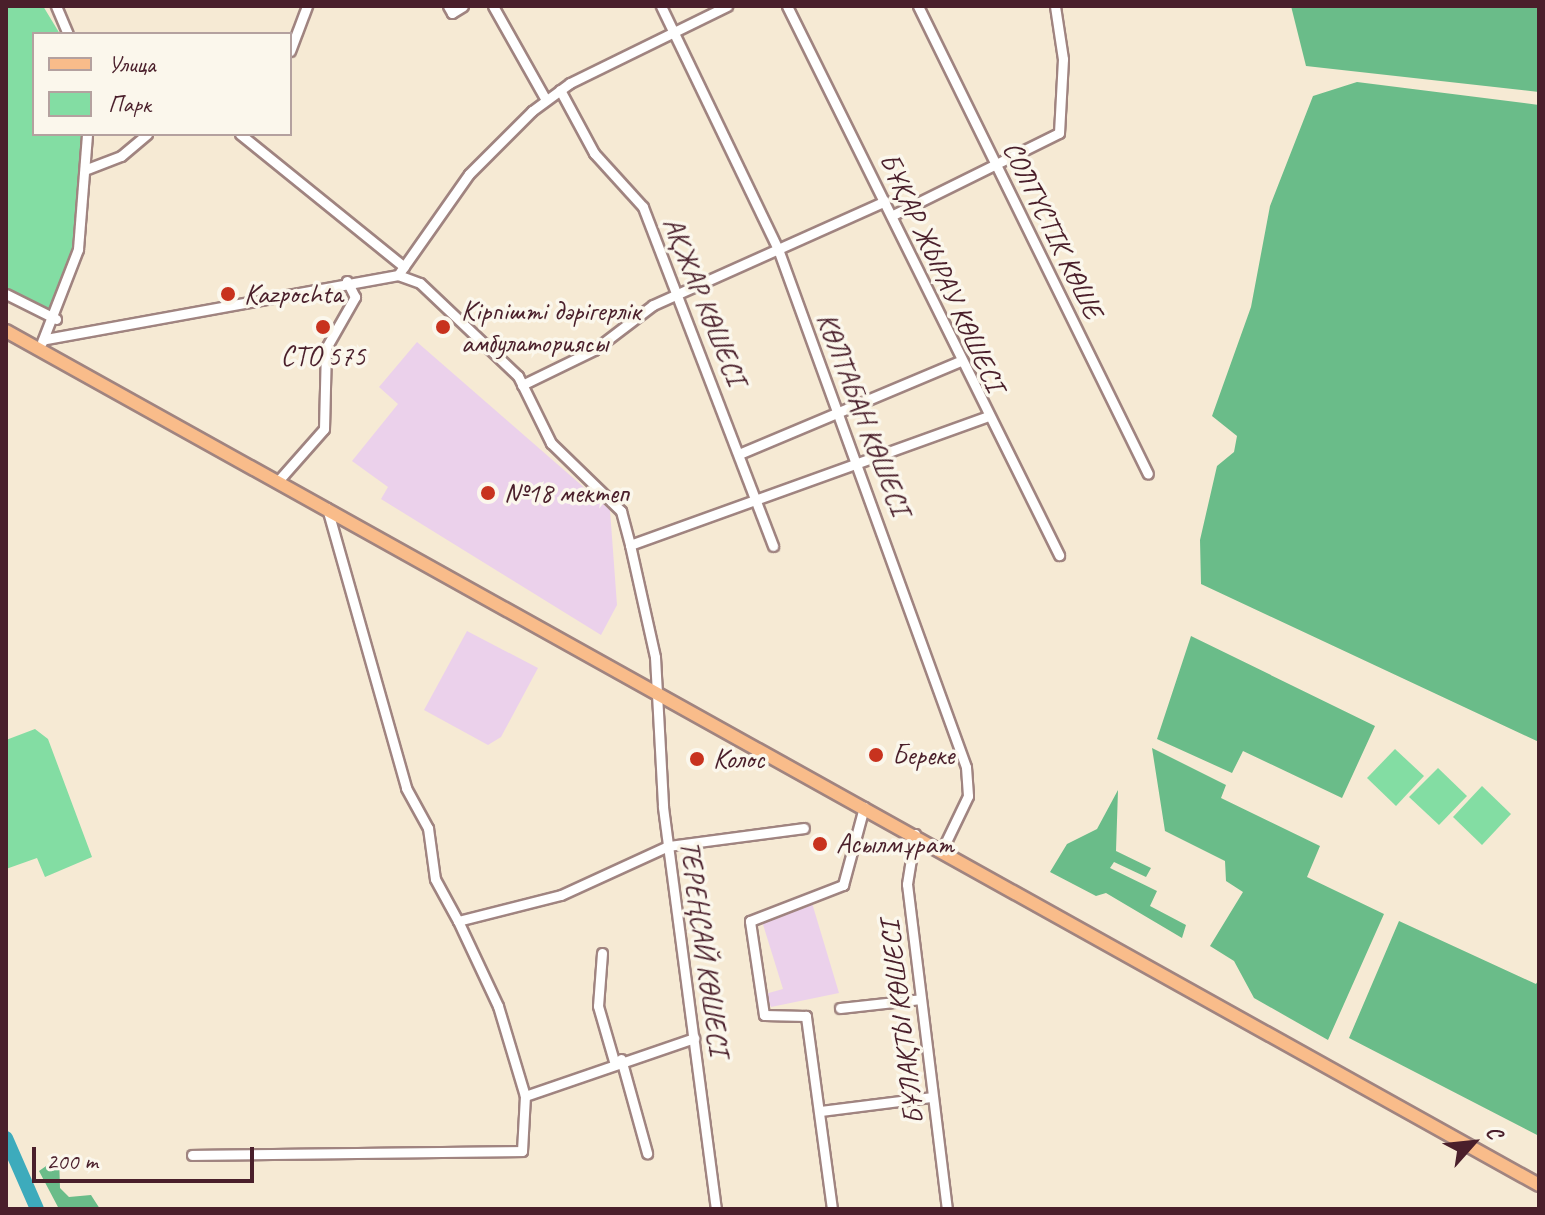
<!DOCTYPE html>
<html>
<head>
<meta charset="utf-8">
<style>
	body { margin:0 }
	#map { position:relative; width:1545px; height:1215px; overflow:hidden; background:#f6ead4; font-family:Caveat,sans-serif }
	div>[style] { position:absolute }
	.built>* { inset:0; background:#ebd1eb }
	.green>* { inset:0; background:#83dda3 }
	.forest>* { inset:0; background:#6abc89 }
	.river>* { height:14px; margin:-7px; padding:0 7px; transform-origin:7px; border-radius:7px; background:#3dabbc }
	.roads { filter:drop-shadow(2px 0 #a08480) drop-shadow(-2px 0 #a08480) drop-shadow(0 2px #a08480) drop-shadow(0 -2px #a08480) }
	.minor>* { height:9px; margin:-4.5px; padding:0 4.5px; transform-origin:4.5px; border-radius:4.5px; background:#fff }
	.major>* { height:12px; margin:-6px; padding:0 6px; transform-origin:6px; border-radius:6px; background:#f9bc8a }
	.dots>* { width:22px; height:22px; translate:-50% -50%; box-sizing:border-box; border:4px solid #fbf7ec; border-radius:50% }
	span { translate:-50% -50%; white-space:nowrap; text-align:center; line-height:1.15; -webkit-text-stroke:7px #fbf7ec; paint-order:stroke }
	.street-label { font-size:28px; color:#4a1f2b }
	.poi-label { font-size:28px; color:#4a1f2b }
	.left { translate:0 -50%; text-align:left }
	.frame { position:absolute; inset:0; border:8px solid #4a1f2b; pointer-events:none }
	.legend { position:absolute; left:32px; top:32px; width:260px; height:104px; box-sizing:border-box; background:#fbf7ec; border:2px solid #b4a19f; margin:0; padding:10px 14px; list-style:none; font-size:24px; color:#4a1f2b }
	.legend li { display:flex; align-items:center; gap:16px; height:40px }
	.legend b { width:40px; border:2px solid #b4a19f }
	.north { position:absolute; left:1433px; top:1103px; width:80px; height:80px; -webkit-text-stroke:6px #fbf7ec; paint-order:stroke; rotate:63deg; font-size:22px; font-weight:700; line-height:32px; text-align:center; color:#4a1f2b }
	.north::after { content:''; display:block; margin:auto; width:28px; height:36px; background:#4a1f2b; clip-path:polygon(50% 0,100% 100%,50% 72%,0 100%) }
	.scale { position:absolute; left:32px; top:1147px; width:222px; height:36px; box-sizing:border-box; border:4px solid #4a1f2b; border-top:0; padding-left:10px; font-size:24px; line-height:28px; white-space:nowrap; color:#4a1f2b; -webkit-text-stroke:6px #fbf7ec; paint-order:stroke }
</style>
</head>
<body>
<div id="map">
	<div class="built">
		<div style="clip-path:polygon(417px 342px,610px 510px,617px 605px,601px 635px,381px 499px,388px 487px,352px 461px,398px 404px,379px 387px)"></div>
		<div style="clip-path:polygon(467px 631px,538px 668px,501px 737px,488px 745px,424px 710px)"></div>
		<div style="clip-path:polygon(812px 903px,839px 993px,771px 1007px,765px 994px,783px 989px,761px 918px)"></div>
	</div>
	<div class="green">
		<div style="clip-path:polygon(6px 6px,43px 6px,60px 34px,34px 34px,34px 134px,85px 134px,71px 276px,56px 319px,6px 295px)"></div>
		<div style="clip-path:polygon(35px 729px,48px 739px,92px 857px,45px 877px,37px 858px,6px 869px,6px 740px)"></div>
		<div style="clip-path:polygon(1395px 749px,1424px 776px,1396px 806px,1367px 778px)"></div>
		<div style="clip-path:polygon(1438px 768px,1467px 796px,1439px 825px,1409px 797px)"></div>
		<div style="clip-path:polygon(1482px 786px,1511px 814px,1482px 845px,1453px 817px)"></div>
	</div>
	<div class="forest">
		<div style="clip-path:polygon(1291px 6px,1539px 6px,1539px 92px,1306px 66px)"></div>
		<div style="clip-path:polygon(1357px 82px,1539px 105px,1539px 742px,1201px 584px,1200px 540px,1217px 466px,1234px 452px,1237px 436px,1212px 416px,1251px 307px,1270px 206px,1313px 96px)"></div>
		<div style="clip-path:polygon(1191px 636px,1375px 726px,1342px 798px,1243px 751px,1232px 773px,1157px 739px)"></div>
		<div style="clip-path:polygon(1152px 748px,1226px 785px,1221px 798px,1320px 846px,1307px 877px,1384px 914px,1328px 1040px,1254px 998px,1234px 961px,1210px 946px,1243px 892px,1226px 881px,1225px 861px,1165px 831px)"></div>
		<div style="clip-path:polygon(1118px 790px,1116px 851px,1151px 868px,1146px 877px,1114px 862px,1110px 868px,1157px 891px,1150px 906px,1186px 925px,1182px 938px,1106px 893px,1096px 896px,1050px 872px,1067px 844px,1097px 829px)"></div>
		<div style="clip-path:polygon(1399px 921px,1536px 984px,1539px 979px,1539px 1136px,1349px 1038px)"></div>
		<div style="clip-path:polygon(59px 1157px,60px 1188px,69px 1197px,91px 1195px,100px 1209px,59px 1209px,39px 1171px)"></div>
	</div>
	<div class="river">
		<div style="left:6px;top:1138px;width:77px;rotate:66.4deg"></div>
	</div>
	<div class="roads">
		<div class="minor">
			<div style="left:56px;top:6px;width:30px;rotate:67deg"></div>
			<div style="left:448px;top:6px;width:8px;rotate:60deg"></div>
			<div style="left:452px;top:13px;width:13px;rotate:-32deg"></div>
			<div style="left:493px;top:6px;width:108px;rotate:60.6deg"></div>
			<div style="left:661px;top:6px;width:270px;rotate:64.3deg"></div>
			<div style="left:778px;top:249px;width:551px;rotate:70.05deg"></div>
			<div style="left:966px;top:767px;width:29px;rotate:86deg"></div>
			<div style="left:968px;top:796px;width:58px;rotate:115.7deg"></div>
			<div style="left:787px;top:6px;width:613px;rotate:63.64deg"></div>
			<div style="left:918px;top:6px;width:521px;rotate:63.83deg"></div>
			<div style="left:290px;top:51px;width:48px;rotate:-69.3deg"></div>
			<div style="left:560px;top:90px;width:72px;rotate:61.6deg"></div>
			<div style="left:594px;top:153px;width:73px;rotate:47.8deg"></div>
			<div style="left:643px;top:207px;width:363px;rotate:69deg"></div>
			<div style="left:240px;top:134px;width:211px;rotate:39deg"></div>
			<div style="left:87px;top:169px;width:36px;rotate:-21deg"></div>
			<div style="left:121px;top:156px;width:34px;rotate:-40deg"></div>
			<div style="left:893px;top:215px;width:185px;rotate:-26.3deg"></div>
			<div style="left:1059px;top:133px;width:74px;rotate:-86.9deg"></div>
			<div style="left:1063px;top:59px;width:54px;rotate:-98.6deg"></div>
			<div style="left:398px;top:275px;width:123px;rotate:-54.9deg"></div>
			<div style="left:469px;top:174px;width:89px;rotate:-45deg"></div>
			<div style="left:532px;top:111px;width:47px;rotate:-36.4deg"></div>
			<div style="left:570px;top:83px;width:175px;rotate:-26.1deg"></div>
			<div style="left:6px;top:294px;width:56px;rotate:26.6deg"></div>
			<div style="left:46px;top:339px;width:358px;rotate:-10.3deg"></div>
			<div style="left:398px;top:275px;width:23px;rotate:20deg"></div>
			<div style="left:420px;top:283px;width:135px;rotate:43.5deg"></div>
			<div style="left:518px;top:376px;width:75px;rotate:63.8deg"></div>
			<div style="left:551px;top:443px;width:98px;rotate:44.2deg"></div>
			<div style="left:621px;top:511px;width:35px;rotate:75deg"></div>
			<div style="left:630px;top:545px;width:115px;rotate:77.4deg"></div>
			<div style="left:655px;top:657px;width:150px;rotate:86.9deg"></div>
			<div style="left:663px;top:807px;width:405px;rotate:82.5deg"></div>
			<div style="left:42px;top:342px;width:100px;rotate:-68.8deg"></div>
			<div style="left:78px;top:249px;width:115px;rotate:-85.5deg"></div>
			<div style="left:522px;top:385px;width:80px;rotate:-25.9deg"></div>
			<div style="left:594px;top:350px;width:74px;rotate:-37.3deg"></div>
			<div style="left:653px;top:305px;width:254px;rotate:-24.1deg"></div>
			<div style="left:739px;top:454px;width:240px;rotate:-22.8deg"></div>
			<div style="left:278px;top:481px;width:69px;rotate:-48.5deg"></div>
			<div style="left:324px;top:429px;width:81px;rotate:-88.6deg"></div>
			<div style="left:326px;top:348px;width:59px;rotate:-60.4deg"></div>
			<div style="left:355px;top:297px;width:18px;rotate:-117deg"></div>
			<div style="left:327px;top:508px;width:291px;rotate:74.2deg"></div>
			<div style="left:406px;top:788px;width:46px;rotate:61.2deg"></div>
			<div style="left:428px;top:828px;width:51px;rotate:82.2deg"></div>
			<div style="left:435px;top:879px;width:48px;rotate:61.3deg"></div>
			<div style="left:458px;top:921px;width:106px;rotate:-14.2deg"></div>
			<div style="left:561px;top:895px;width:118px;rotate:-24.6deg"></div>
			<div style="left:668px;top:846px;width:137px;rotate:-7.5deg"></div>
			<div style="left:630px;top:545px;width:378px;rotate:-19.8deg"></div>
			<div style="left:915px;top:834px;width:51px;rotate:99.1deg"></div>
			<div style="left:907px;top:884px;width:327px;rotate:83deg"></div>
			<div style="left:602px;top:953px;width:53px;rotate:94.3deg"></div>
			<div style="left:598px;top:1006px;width:57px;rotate:73.8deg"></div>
			<div style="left:840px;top:1008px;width:81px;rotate:-6.3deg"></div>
			<div style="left:621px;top:1059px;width:98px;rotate:74.5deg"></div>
			<div style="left:525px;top:1096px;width:179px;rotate:-18.9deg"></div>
			<div style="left:821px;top:1111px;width:112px;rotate:-7.2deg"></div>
			<div style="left:192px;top:1155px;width:330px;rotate:-0.7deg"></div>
			<div style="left:522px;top:1151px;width:55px;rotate:-86.9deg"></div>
			<div style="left:525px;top:1096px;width:94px;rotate:-106.7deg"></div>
			<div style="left:498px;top:1006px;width:94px;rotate:-115.2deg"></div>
			<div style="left:832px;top:1209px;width:195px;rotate:-97.7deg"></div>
			<div style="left:806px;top:1016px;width:42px;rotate:-178.6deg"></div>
			<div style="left:764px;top:1015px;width:95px;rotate:-98.5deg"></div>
			<div style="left:750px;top:921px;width:100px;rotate:-21.2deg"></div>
			<div style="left:843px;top:885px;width:81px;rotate:-74.9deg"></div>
		</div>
		<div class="major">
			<div style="left:6px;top:331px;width:1755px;rotate:29.12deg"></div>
		</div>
	</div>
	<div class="dots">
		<div style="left:228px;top:294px;background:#c8321e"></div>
		<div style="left:323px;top:327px;background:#c8321e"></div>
		<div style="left:443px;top:327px;background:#c8321e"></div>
		<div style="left:488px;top:493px;background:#c8321e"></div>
		<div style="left:876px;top:755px;background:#c8321e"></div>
		<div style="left:697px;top:759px;background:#c8321e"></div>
		<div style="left:820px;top:844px;background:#c8321e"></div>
	</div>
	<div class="street-label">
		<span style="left:1053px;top:230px;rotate:64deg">СОЛТҮСТІК КӨШЕ</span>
		<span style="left:942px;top:272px;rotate:65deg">БҰҚАР ЖЫРАУ КӨШЕСІ</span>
		<span style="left:704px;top:301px;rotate:68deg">АҚЖАР КӨШЕСІ</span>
		<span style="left:863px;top:414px;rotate:69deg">КӨЛТАБАН КӨШЕСІ</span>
		<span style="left:704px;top:948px;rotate:82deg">ТЕРЕҢСАЙ КӨШЕСІ</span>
		<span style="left:902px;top:1023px;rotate:-97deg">БҰЛАҚТЫ КӨШЕСІ</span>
	</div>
	<div class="poi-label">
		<span class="left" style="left:244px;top:294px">Kazpochta</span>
		<span class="left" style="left:461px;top:327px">Кірпішті дәрігерлік<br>амбулаториясы</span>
		<span style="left:323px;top:356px">СТО 575</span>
		<span class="left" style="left:504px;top:493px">№18 мектеп</span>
		<span class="left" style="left:892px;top:755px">Береке</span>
		<span class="left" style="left:713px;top:759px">Колос</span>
		<span class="left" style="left:836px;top:844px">Асылмұрат</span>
	</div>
	<div class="frame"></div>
	<ul class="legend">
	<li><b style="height:10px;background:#f9bc8a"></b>Улица</li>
	<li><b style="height:22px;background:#83dda3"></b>Парк</li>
	</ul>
	<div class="north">С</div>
	<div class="scale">200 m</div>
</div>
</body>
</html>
